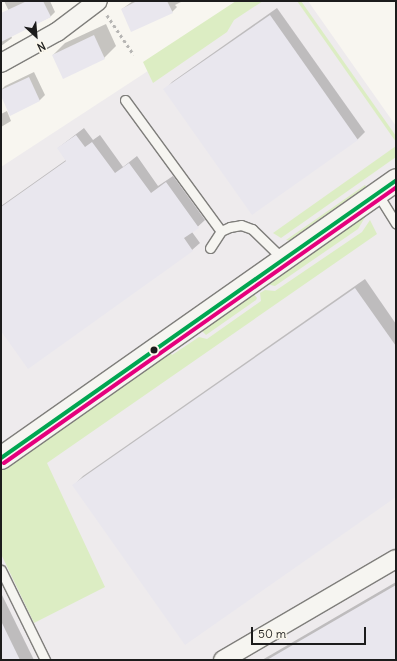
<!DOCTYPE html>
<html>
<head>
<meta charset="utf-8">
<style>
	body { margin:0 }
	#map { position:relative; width:397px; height:661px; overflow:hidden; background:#f8f6f0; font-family:Delius,sans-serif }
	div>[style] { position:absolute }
	.built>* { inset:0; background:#eeebed }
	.green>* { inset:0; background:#dcedc3 }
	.shadow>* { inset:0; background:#0003 }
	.building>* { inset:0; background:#e9e7ee }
	.path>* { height:2.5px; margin-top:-1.25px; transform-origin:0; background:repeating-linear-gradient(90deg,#b7b6b4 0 3px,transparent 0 6px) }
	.roads { filter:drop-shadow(1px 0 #7f7e7b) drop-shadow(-1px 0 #7f7e7b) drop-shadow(0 1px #7f7e7b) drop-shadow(0 -1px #7f7e7b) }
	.service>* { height:9px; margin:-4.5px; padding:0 4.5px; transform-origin:4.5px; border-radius:4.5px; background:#f6f5f1 }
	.minor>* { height:18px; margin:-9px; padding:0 9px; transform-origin:9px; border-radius:9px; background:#f6f5f1 }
	.tertiary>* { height:22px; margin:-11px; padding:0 11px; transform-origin:11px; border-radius:11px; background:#f6f5f1 }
	.bus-1>* { height:4px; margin:-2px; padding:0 2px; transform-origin:2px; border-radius:2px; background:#00a651 }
	.bus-2>* { height:4px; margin:-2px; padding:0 2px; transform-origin:2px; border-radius:2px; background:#e5007d }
	.dots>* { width:11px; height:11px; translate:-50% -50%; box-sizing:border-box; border:2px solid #fbf7ec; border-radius:50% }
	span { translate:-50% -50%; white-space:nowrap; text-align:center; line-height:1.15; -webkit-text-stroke:3.5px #fbf7ec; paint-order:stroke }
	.frame { position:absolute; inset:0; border:2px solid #1c1c1c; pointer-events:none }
	.north { position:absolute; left:16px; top:16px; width:40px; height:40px; -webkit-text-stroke:3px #fbf7ec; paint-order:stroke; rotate:154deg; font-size:11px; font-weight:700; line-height:16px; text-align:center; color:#1c1c1c }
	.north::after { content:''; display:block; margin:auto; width:14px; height:18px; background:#1c1c1c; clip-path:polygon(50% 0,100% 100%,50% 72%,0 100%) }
	.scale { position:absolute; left:251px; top:627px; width:115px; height:18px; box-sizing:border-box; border:2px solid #1c1c1c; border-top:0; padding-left:5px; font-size:12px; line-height:14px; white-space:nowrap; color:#1c1c1c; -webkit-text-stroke:3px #fbf7ec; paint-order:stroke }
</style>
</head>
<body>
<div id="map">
	<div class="built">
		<div style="clip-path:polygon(255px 1px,308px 1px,396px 126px,396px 660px,1px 660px,1px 167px)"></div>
	</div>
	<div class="green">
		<div style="clip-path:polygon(236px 1px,263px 1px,234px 20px,227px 32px,153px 83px,143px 62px)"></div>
		<div style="clip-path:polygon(297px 1px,301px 1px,396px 136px,396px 142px)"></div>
		<div style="clip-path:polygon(396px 146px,396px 157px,281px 238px,273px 233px)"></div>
		<div style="clip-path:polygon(365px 185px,371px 193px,293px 241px,286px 240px)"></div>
		<div style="clip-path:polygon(367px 214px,358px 229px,275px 286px,266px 284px)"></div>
		<div style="clip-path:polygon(370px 220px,377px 234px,47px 463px,105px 587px,34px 623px,1px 554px,1px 470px,169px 351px,172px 355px,199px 337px,207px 339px,261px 301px,260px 293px,265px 290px,275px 291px,362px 232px)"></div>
		<div style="clip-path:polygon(253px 293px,257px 298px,256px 300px,206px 335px,201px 330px)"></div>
	</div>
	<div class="shadow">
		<div style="clip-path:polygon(4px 1px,50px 1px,55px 12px,50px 17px,11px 36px,12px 38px,1px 46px,1px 20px,11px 15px)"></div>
		<div style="clip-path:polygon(133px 1px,183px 1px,175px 5px,177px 7px,172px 12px,122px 9px)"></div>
		<div style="clip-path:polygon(277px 8px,365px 132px,357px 140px,165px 90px,172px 82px)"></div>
		<div style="clip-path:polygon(106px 24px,116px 46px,104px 58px,53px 55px,65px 43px)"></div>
		<div style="clip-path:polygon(34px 72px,45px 95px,40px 100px,11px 114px,1px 94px,1px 90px,5px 86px)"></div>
		<div style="clip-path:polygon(7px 111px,11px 121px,1px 127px,1px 114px)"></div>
		<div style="clip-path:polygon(84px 128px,93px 140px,100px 135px,123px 167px,137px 156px,158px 186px,173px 176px,205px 220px,192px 232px,200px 243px,192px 250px,28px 367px,1px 330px,1px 206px,66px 160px,58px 148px)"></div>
		<div style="clip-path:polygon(365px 279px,396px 324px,396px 496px,74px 485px,83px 476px)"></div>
		<div style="clip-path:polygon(396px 582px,396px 660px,262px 660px)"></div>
		<div style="clip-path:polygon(1px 593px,34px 660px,1px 660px)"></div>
	</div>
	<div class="building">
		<div style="clip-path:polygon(27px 1px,43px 1px,51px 17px,1px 42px,1px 13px)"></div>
		<div style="clip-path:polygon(137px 1px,167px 1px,173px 13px,131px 32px,121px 9px)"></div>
		<div style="clip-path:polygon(270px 15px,358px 140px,252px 215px,163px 89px)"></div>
		<div style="clip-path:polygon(94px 35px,105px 59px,63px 79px,52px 55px)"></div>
		<div style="clip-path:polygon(29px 77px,40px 101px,10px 116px,1px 96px,1px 90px)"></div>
		<div style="clip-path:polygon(76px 135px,85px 147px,92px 142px,115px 173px,129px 163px,151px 193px,166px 182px,199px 228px,184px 238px,193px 251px,28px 369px,1px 331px,1px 207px,66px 161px,57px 148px)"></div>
		<div style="clip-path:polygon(355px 288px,396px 346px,396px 497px,185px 645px,72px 485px)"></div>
		<div style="clip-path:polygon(396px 585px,396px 660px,267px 660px)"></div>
		<div style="clip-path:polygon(1px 621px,20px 660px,1px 660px)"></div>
	</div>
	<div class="path">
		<div style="left:107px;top:15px;width:48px;rotate:56deg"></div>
	</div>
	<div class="roads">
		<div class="service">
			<div style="left:125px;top:100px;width:162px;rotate:53.8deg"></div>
			<div style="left:377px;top:193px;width:36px;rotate:58deg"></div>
			<div style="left:210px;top:248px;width:20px;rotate:-57deg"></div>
			<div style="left:221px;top:231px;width:10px;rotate:-24deg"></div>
			<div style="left:230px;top:227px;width:11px;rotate:-10deg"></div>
			<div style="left:241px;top:225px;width:12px;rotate:20deg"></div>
			<div style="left:252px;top:229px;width:43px;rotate:44.1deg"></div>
			<div style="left:1px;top:570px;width:100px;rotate:63.9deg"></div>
		</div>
		<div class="minor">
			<div style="left:1px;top:63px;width:64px;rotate:-29deg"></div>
			<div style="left:57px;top:32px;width:51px;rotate:-37.1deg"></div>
			<div style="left:223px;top:660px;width:200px;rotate:-30.3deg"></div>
		</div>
		<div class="tertiary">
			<div style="left:1px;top:458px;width:483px;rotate:-35.1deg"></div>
		</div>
	</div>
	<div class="bus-1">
		<div style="left:1px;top:458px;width:483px;rotate:-35.1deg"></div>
	</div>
	<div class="bus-2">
		<div style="left:4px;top:463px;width:479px;rotate:-35.1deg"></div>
	</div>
	<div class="dots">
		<div style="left:154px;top:350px;background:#1c1c1c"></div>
	</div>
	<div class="frame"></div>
	<div class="north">N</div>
	<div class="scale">50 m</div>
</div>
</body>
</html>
